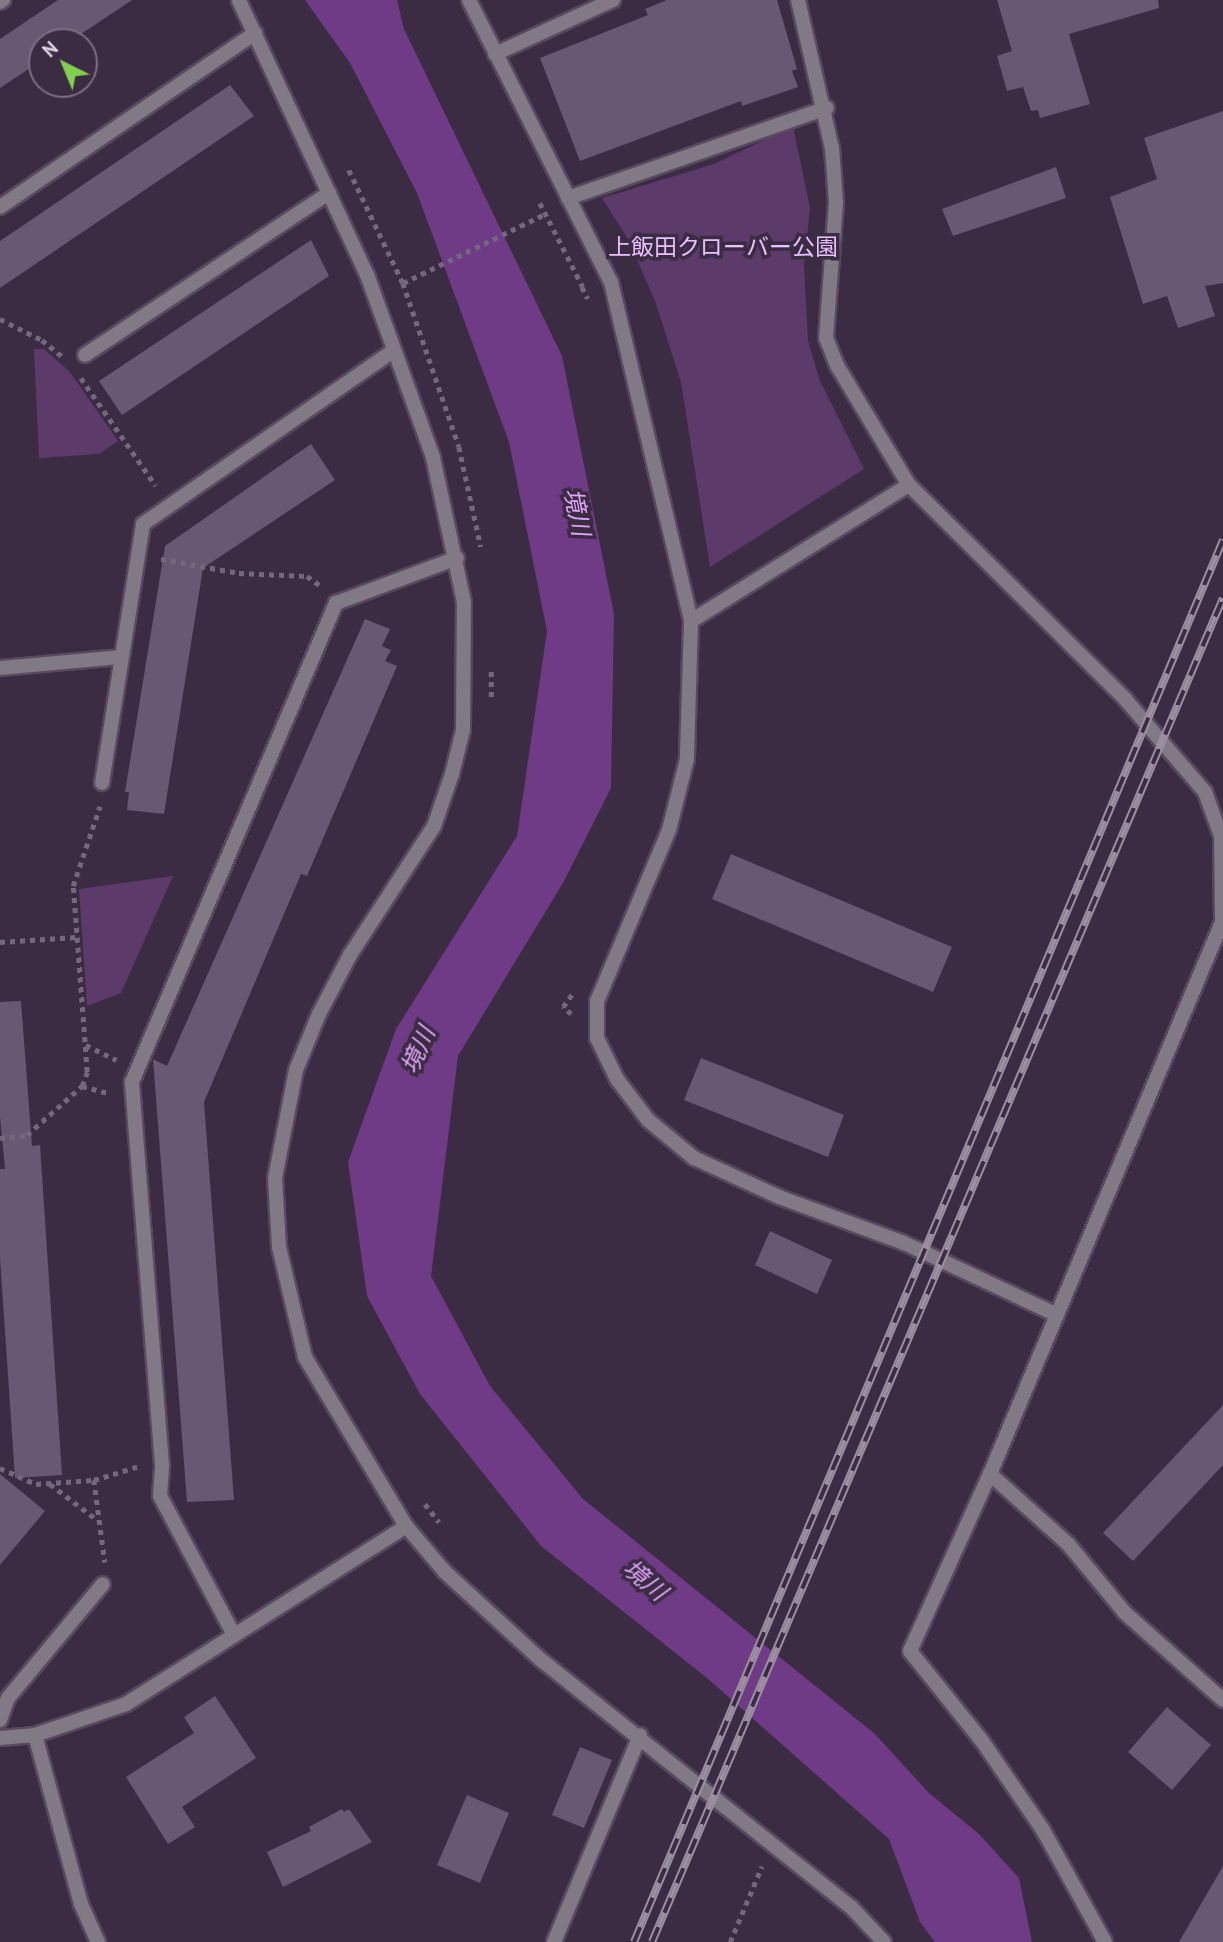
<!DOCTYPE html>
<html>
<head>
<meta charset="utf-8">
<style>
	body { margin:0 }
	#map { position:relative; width:1223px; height:1942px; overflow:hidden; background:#3b2b43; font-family:"PT Sans","Noto Sans JP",sans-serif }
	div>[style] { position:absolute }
	.green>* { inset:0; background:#5c3b6b }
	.water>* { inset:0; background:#6f3b86 }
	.building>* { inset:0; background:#695872 }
	.path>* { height:4.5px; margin-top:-2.25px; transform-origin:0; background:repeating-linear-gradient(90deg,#75677c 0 5px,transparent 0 10px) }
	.roads { filter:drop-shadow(2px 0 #58495f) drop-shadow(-2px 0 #58495f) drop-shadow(0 2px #58495f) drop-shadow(0 -2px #58495f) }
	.service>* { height:14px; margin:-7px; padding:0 7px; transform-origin:7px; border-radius:7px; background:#817985 }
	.minor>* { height:14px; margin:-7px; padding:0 7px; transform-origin:7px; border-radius:7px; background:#817985 }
	.tertiary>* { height:14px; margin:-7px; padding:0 7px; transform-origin:7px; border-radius:7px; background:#817985 }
	.rail>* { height:8px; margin-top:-4px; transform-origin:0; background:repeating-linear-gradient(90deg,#3b2b43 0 16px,#9b8fa1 0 32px); box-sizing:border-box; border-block:2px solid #9b8fa1 }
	span { translate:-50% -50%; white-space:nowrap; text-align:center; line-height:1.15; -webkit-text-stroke:7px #3b2b43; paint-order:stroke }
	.park-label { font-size:23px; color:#e9c0fe }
	.water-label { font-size:24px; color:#dda5f8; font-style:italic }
	.north { position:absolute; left:28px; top:28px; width:70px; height:70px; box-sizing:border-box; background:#3b2b43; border:2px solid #7b6d82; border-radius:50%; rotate:317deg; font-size:19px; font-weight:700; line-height:28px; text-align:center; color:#dbd1e0 }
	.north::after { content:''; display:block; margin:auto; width:24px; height:32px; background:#84cf4d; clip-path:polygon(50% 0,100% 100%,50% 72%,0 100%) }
</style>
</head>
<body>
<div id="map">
	<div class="green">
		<div style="clip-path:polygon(793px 126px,810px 208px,804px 265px,808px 341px,820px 381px,864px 469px,710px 567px,681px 382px,655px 301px,628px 239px,602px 198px,714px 164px)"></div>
		<div style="clip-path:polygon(34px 349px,44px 349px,70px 372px,118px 441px,99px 454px,39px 458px)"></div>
		<div style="clip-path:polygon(173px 876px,121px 993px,87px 1006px,79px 889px)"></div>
	</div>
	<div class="water">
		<div style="clip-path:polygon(305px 0,397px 0,404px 29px,562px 356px,614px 614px,611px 788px,563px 883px,458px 1056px,431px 1276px,490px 1386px,583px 1499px,875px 1734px,929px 1793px,979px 1834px,1019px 1878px,1032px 1942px,935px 1942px,920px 1922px,889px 1839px,707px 1678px,541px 1546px,420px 1394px,367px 1296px,348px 1162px,396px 1029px,517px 836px,547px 631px,509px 442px,417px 193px,350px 63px)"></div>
	</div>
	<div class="building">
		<div style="clip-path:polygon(58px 0,132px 0,69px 42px,42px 42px,42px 60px,0 88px,0 39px)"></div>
		<div style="clip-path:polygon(667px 0,777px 0,797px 69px,792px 71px,798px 87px,742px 106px,741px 101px,580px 161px,540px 58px,648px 15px,645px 9px)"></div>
		<div style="clip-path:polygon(997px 0,1158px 0,1159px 8px,1069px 34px,1090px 104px,1040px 118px,1038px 110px,1031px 111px,1023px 87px,1007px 91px,997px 56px,1012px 51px)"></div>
		<div style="clip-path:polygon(230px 85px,254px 116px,0 288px,0 241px)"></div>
		<div style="clip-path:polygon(1223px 111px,1223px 283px,1205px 286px,1215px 316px,1178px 328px,1167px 296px,1143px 304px,1110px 197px,1157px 179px,1144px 138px)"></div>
		<div style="clip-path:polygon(1056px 167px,1066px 198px,953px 236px,942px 209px)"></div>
		<div style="clip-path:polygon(311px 240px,329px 276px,122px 415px,99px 381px)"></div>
		<div style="clip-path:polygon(311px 444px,335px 480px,203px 568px,164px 814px,127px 810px,129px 792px,125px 792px,165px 546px)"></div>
		<div style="clip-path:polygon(365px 619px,390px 629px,382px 646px,391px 650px,385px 661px,397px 666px,307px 876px,301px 874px,204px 1102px,234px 1500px,187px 1502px,153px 1059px,167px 1066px)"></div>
		<div style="clip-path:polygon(731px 854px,952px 947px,933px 992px,712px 899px)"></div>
		<div style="clip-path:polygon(21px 1001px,32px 1146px,40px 1145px,62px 1475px,15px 1478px,0 1258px,0 1169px,5px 1169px,0 1117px,0 1002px)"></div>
		<div style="clip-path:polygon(701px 1058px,844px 1115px,828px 1157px,684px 1100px)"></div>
		<div style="clip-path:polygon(770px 1231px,832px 1260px,817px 1294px,755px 1265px)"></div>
		<div style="clip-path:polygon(1223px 1405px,1223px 1465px,1133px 1561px,1103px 1533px)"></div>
		<div style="clip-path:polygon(0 1474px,45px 1511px,0 1565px)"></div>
		<div style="clip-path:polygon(215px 1696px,256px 1758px,182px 1807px,195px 1827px,168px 1844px,126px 1777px,194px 1733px,184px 1717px)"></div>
		<div style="clip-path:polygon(1167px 1707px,1211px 1745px,1172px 1790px,1128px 1752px)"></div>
		<div style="clip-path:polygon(580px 1747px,612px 1760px,584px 1828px,552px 1815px)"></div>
		<div style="clip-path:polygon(467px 1795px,509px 1813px,480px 1883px,437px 1865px)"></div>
		<div style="clip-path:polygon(342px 1809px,344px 1812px,349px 1809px,372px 1842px,283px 1887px,267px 1852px,311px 1831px,309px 1827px)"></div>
		<div style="clip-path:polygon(1223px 1866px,1223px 1942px,1179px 1942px)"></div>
	</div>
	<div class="path">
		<div style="left:349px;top:170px;width:125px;rotate:64.5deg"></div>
		<div style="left:403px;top:283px;width:173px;rotate:71.1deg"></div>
		<div style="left:459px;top:447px;width:102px;rotate:77.6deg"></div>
		<div style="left:540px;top:203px;width:94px;rotate:62.9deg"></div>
		<div style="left:403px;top:283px;width:158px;rotate:-25.9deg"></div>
		<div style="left:582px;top:287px;width:13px;rotate:63deg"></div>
		<div style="left:0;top:319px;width:47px;rotate:26.6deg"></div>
		<div style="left:42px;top:340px;width:26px;rotate:39deg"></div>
		<div style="left:81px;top:378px;width:131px;rotate:55.2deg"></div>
		<div style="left:161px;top:559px;width:79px;rotate:10.2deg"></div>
		<div style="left:239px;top:573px;width:68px;rotate:2.5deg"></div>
		<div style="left:307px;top:576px;width:19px;rotate:36deg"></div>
		<div style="left:491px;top:697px;width:26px;rotate:-90deg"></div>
		<div style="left:0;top:942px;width:77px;rotate:-3.7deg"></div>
		<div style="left:571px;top:1014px;width:11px;rotate:-139deg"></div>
		<div style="left:563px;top:1007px;width:16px;rotate:-55deg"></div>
		<div style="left:86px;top:1045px;width:34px;rotate:26deg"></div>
		<div style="left:82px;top:1086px;width:27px;rotate:15deg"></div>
		<div style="left:0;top:1138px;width:27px;rotate:-6deg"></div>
		<div style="left:27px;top:1135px;width:74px;rotate:-41.7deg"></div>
		<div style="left:82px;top:1086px;width:15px;rotate:-70deg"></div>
		<div style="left:87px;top:1072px;width:187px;rotate:-94.3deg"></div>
		<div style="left:73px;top:886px;width:84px;rotate:-71.4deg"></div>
		<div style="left:0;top:1468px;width:39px;rotate:24deg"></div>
		<div style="left:36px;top:1484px;width:58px;rotate:-3.9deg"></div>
		<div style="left:94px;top:1480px;width:47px;rotate:-17.3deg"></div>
		<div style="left:94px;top:1480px;width:83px;rotate:82.4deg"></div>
		<div style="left:50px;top:1484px;width:58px;rotate:37.3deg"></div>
		<div style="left:425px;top:1504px;width:23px;rotate:52deg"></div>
		<div style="left:730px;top:1942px;width:82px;rotate:-67.2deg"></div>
	</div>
	<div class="roads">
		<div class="service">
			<div style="left:0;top:2px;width:4px;rotate:-34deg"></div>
			<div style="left:0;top:207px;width:309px;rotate:-34.3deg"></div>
			<div style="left:85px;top:355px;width:293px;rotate:-33.6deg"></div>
			<div style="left:0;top:668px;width:121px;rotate:-5.2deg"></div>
			<div style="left:102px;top:783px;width:262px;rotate:-81deg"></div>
			<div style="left:143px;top:524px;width:305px;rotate:-34.7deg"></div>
			<div style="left:990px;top:1474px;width:106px;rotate:41.9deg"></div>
			<div style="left:1069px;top:1545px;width:88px;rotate:50.5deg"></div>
			<div style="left:1125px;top:1613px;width:131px;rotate:41.6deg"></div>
			<div style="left:234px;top:1635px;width:157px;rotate:-118deg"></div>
			<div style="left:160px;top:1496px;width:31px;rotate:-86deg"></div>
			<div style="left:162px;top:1465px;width:384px;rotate:-94.5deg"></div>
			<div style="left:132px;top:1082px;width:521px;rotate:-66.93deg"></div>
			<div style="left:336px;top:603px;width:129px;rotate:-20.4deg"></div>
			<div style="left:0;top:1720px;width:23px;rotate:-70deg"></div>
			<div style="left:8px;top:1698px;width:148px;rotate:-50.2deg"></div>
		</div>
		<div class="minor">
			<div style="left:469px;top:0;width:316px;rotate:63.3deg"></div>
			<div style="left:611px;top:282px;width:348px;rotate:76.7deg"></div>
			<div style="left:691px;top:621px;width:138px;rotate:91.7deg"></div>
			<div style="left:687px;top:759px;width:73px;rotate:104.2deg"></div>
			<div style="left:669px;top:830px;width:186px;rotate:112.8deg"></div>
			<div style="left:597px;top:1001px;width:37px;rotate:90deg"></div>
			<div style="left:597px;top:1038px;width:46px;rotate:64deg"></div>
			<div style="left:617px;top:1079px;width:51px;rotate:52.9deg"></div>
			<div style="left:648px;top:1120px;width:60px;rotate:39.6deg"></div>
			<div style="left:694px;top:1158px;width:94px;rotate:24.6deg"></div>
			<div style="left:779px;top:1197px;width:133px;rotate:20.2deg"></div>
			<div style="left:904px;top:1243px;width:169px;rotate:25.2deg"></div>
			<div style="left:798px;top:0;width:152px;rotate:77.1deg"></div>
			<div style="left:832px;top:148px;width:54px;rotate:85.8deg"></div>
			<div style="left:836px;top:202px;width:136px;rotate:94.2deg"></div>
			<div style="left:826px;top:338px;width:31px;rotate:68deg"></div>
			<div style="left:838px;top:367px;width:138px;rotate:59deg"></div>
			<div style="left:909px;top:485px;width:304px;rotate:44.7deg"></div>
			<div style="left:1125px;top:699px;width:123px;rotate:49.3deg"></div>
			<div style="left:1205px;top:792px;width:47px;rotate:70deg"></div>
			<div style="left:1221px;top:836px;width:83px;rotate:89.3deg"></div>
			<div style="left:495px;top:54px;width:130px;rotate:-24.6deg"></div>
			<div style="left:568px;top:198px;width:274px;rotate:-19.2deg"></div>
			<div style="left:691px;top:621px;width:257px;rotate:-32deg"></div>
			<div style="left:406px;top:1526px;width:60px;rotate:49.7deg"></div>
			<div style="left:445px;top:1572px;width:129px;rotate:42.5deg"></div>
			<div style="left:540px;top:1659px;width:398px;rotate:38.6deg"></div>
			<div style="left:851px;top:1907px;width:48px;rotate:46.7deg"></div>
			<div style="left:35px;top:1735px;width:175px;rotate:74.8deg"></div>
			<div style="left:81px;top:1904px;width:42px;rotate:65.9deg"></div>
			<div style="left:0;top:1738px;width:35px;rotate:-5deg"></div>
			<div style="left:35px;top:1735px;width:96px;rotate:-18.8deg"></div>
			<div style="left:126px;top:1704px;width:332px;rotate:-32.4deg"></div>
			<div style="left:406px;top:1526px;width:197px;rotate:-120.9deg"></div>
			<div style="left:305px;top:1357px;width:113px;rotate:-103.3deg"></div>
			<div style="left:279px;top:1247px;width:69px;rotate:-93.3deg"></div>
			<div style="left:275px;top:1178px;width:110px;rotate:-79deg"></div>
			<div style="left:296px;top:1070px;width:61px;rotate:-67.7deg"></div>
			<div style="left:319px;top:1014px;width:67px;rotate:-62.3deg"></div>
			<div style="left:350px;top:955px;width:154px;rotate:-56.9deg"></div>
			<div style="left:434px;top:826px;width:55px;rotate:-70.9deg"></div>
			<div style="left:452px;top:774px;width:45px;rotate:-76deg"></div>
			<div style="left:463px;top:730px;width:128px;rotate:-89.6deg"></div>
			<div style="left:464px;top:602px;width:148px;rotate:-102.1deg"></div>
			<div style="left:433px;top:457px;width:194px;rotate:-109.9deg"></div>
			<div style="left:367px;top:275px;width:303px;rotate:-115deg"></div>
			<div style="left:554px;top:1942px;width:224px;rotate:-67.4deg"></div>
		</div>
		<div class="tertiary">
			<div style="left:1105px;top:1942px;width:128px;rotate:-119deg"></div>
			<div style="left:1043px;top:1830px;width:108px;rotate:-124.4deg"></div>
			<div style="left:982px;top:1741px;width:115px;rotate:-128.7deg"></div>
			<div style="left:910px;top:1651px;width:194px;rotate:-65.7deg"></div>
			<div style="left:990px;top:1474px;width:601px;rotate:-67.19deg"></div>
		</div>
	</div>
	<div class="rail">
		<div style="left:634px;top:1942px;width:1521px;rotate:-67.21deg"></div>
		<div style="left:652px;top:1942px;width:1460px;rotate:-66.98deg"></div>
	</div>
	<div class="park-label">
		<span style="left:723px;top:247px">上飯田クローバー公園</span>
	</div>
	<div class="water-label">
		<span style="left:577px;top:512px;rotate:79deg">境川</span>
		<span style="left:418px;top:1050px;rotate:-66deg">境川</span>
		<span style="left:645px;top:1580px;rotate:40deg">境川</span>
	</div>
	<div class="north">N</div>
</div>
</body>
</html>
